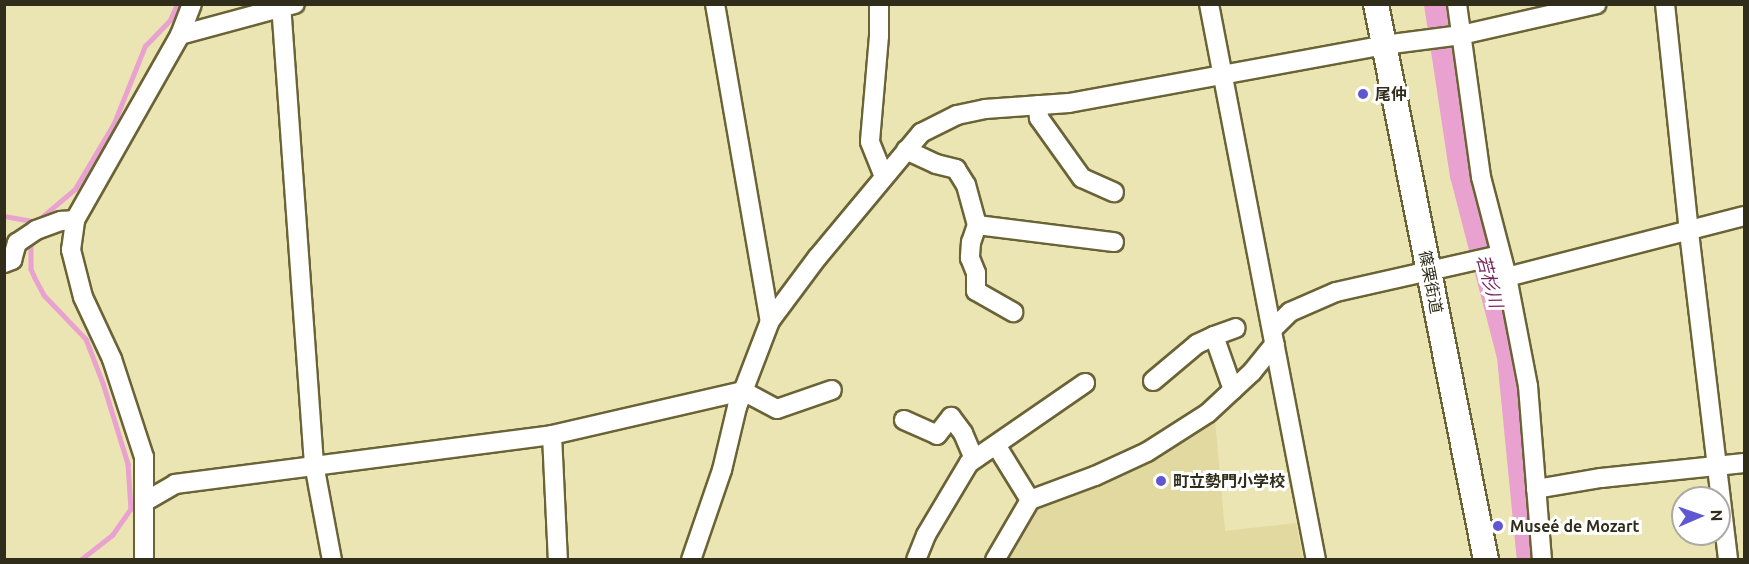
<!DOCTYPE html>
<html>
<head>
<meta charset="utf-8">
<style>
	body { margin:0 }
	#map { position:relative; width:1749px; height:564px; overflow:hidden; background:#ebe4b3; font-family:Ubuntu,"Noto Sans JP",sans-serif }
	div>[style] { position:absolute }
	.built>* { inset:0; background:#e1d9a0 }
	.stream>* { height:4.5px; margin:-2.25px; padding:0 2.25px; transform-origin:2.25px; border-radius:2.25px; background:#e9a2cf }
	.river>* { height:26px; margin:-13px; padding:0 13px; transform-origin:13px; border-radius:13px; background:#e9a2cf }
	.roads { filter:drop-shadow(2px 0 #6a6336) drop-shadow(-2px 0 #6a6336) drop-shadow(0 2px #6a6336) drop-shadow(0 -2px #6a6336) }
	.minor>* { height:18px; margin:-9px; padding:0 9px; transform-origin:9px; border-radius:9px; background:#fff }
	.major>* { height:24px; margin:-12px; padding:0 12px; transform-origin:12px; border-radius:12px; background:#fff }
	.dots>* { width:16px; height:16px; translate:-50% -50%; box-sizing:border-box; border:3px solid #fff; border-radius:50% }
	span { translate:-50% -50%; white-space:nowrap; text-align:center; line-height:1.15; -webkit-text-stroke:6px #fff; paint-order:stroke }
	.poi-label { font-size:16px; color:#302d1a; font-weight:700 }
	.left { translate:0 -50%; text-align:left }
	.street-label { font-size:16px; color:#302d1a }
	.water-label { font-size:18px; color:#782761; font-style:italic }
	.frame { position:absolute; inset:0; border:6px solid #302d1a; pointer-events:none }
	.north { position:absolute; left:1671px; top:486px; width:60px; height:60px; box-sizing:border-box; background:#fff; border:2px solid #acaba3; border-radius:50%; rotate:88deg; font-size:16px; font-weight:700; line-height:24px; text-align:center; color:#302d1a }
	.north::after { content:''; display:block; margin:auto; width:21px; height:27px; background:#5f58d0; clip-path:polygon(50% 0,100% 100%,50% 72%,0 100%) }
</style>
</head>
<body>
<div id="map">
	<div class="built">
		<div style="clip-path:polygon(1215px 420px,1225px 531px,1296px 523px,1303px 559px,1005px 560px,1030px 517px,1044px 503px,1124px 471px,1178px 444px)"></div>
	</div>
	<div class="stream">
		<div style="left:4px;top:216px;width:34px;rotate:10deg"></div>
		<div style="left:36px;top:222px;width:51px;rotate:-40.2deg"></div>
		<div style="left:75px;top:189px;width:77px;rotate:-59.4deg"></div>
		<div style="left:114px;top:123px;width:83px;rotate:-68.1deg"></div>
		<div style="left:145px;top:46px;width:36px;rotate:-46deg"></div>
		<div style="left:170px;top:20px;width:17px;rotate:-66deg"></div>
		<div style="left:31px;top:242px;width:27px;rotate:90deg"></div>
		<div style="left:31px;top:269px;width:10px;rotate:66deg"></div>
		<div style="left:35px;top:278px;width:19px;rotate:62deg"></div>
		<div style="left:44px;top:295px;width:61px;rotate:46.3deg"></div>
		<div style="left:86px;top:339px;width:47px;rotate:68.9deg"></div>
		<div style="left:103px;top:383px;width:85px;rotate:72.8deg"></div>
		<div style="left:128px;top:464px;width:45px;rotate:86.2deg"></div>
		<div style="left:131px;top:509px;width:32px;rotate:125deg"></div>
		<div style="left:113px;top:535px;width:41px;rotate:142deg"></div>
	</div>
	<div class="river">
		<div style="left:1437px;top:4px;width:173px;rotate:81.4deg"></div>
		<div style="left:1463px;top:175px;width:188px;rotate:75.5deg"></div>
		<div style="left:1510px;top:357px;width:204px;rotate:84.4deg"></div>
	</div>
	<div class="roads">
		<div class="minor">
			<div style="left:281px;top:4px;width:461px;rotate:85.9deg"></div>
			<div style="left:314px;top:464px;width:98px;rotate:79.4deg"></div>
			<div style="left:715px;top:4px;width:322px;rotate:80.2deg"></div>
			<div style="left:879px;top:4px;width:32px;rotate:90deg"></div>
			<div style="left:879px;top:36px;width:106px;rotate:94.9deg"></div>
			<div style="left:870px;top:142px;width:37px;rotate:68deg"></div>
			<div style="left:1209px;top:4px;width:566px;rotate:79.11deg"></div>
			<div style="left:1457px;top:4px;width:175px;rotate:82.1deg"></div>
			<div style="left:1481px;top:177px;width:103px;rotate:75.4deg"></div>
			<div style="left:1507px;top:277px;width:111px;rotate:79.1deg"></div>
			<div style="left:1528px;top:386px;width:175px;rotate:85.4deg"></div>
			<div style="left:1665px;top:4px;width:229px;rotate:84deg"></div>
			<div style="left:1689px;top:232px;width:330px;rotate:83.2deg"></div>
			<div style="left:180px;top:35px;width:119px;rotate:-15.1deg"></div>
			<div style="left:1038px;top:105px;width:13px;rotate:86deg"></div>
			<div style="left:1039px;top:118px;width:74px;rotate:54.4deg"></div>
			<div style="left:1082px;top:178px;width:35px;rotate:24deg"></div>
			<div style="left:906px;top:150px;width:33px;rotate:25deg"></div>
			<div style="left:936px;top:164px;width:21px;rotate:14deg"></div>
			<div style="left:956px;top:169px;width:19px;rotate:58deg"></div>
			<div style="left:966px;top:185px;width:41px;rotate:74.6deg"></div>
			<div style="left:977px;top:225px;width:18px;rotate:109deg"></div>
			<div style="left:971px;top:242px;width:16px;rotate:94deg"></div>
			<div style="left:970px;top:258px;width:16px;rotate:68deg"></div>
			<div style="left:976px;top:273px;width:18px;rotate:90deg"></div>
			<div style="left:976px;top:291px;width:43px;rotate:29.6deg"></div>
			<div style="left:977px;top:225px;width:138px;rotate:7.1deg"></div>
			<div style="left:4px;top:263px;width:9px;rotate:-21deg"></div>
			<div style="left:12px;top:260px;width:18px;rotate:-74deg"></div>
			<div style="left:17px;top:243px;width:23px;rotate:-34deg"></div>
			<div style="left:36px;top:230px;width:27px;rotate:-20deg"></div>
			<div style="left:61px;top:221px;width:14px;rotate:-4deg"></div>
			<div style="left:1507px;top:277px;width:245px;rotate:-14.4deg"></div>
			<div style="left:1273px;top:329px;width:24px;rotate:-45deg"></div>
			<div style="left:1290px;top:312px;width:50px;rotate:-23.5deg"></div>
			<div style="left:1336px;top:292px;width:168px;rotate:-12.7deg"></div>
			<div style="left:1214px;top:336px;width:23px;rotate:-20deg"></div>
			<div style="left:1153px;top:381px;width:57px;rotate:-40.1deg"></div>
			<div style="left:1197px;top:344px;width:19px;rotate:-25deg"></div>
			<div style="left:1214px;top:336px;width:57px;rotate:70.6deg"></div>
			<div style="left:904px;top:420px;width:36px;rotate:24deg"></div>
			<div style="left:937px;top:435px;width:23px;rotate:-52deg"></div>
			<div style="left:951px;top:417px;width:20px;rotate:53deg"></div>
			<div style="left:963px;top:433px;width:28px;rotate:67deg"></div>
			<div style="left:552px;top:435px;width:125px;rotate:87.3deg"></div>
			<div style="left:996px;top:445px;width:65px;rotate:58.3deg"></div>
			<div style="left:1536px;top:489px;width:66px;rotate:-9.6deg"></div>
			<div style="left:1601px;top:478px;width:144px;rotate:-6deg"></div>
			<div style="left:146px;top:501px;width:34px;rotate:-30deg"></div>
			<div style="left:175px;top:484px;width:380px;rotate:-7.4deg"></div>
			<div style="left:552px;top:435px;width:196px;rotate:-13deg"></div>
			<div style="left:743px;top:391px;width:38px;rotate:28deg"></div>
			<div style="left:777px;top:409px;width:58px;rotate:-19.1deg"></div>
			<div style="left:144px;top:560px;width:103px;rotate:-90deg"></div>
			<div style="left:144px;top:457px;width:103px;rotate:-108.1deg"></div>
			<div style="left:112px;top:359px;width:68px;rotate:-115.1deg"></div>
			<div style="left:83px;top:297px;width:49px;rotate:-104.3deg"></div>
			<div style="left:71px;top:250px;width:30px;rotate:-82deg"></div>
			<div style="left:75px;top:220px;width:213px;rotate:-60.4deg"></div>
			<div style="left:180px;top:35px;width:33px;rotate:-69deg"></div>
			<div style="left:691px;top:560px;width:95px;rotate:-71deg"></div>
			<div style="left:722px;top:470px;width:65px;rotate:-76.6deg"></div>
			<div style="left:737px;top:407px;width:92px;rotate:-69deg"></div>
			<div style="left:770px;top:321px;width:79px;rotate:-53.3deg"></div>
			<div style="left:817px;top:258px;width:163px;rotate:-50.2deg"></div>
			<div style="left:921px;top:133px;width:40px;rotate:-26.6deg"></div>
			<div style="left:957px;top:115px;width:29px;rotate:-12deg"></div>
			<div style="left:985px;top:109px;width:84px;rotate:-4.1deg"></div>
			<div style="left:1069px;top:103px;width:320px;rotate:-10.4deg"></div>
			<div style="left:1384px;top:45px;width:78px;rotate:-7.4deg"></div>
			<div style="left:1461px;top:35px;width:139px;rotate:-12.8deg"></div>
			<div style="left:916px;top:560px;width:27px;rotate:-68deg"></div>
			<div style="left:926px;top:535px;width:84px;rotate:-59.2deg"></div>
			<div style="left:969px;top:463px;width:141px;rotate:-34.6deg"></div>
			<div style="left:995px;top:560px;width:69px;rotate:-59.7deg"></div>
			<div style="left:1030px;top:500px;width:69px;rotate:-20.3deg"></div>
			<div style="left:1095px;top:476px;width:57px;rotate:-24.8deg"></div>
			<div style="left:1147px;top:452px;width:72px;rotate:-32.6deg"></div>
			<div style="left:1208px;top:413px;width:60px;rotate:-43deg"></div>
			<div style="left:1252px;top:372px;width:36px;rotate:-51deg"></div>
		</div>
		<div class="major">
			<div style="left:1376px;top:4px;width:567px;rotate:78.81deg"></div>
		</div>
	</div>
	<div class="dots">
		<div style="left:1363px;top:94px;background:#5f58d0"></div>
		<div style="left:1161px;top:481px;background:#5f58d0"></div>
		<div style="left:1498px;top:526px;background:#5f58d0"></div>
	</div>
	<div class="poi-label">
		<span class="left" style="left:1375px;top:94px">尾仲</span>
		<span class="left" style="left:1173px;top:481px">町立勢門小学校</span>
		<span class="left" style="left:1510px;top:526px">Museé de Mozart</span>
	</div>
	<div class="street-label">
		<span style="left:1431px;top:282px;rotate:79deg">篠栗街道</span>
	</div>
	<div class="water-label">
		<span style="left:1490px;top:281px;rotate:75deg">若杉川</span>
	</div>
	<div class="frame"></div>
	<div class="north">N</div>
</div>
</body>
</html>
